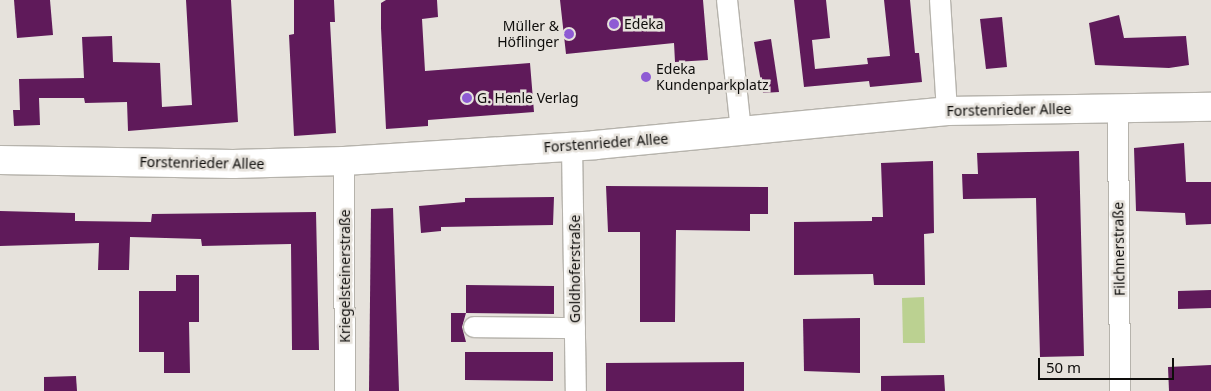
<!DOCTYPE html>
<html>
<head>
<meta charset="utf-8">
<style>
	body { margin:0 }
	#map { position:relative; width:1211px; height:391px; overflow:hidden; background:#e6e2dc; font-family:"Noto Sans",sans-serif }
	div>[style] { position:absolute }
	.green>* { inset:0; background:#bbd191 }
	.building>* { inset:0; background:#5f1a5a }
	.roads { filter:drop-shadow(1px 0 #b6b3ac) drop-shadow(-1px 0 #b6b3ac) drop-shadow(0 1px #b6b3ac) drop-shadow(0 -1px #b6b3ac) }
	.street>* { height:20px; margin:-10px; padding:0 10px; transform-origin:10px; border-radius:10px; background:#fff }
	.secondary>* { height:28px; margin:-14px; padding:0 14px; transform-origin:14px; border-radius:14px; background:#fff }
	.dots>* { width:14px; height:14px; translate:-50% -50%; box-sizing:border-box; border:2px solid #e6e2dc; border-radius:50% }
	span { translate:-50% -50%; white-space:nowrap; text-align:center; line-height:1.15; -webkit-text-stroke:5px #e6e2dc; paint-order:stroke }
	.poi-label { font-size:14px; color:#0e0d0b }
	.left { translate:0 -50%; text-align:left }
	.right { translate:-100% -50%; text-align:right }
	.street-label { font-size:14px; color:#0e0d0b }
	.scale { position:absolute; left:1038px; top:358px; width:136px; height:22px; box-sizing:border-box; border:2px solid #0e0d0b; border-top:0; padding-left:6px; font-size:15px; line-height:18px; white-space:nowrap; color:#0e0d0b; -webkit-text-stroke:4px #e6e2dc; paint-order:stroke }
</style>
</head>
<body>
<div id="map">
	<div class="green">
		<div style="clip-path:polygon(924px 297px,925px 343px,903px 343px,902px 298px)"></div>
	</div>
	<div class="building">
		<div style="clip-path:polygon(14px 0,50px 0,53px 35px,17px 38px)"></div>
		<div style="clip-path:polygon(186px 0,231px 0,238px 122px,128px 131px,127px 102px,85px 103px,84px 98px,39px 98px,40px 125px,14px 126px,13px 110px,20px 110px,19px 79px,84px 78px,82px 37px,112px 36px,113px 62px,160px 63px,162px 107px,192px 105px)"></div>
		<div style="clip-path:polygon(294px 0,334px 0,335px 22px,330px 22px,336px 133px,294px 136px,289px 35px,294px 34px)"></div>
		<div style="clip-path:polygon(386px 0,437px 0,438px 17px,422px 19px,425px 71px,530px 63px,534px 112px,428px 120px,428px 126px,386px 129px,381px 28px,381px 3px)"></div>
		<div style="clip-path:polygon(560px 0,703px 0,708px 60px,675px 62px,674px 43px,566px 54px)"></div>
		<div style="clip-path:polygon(794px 0,826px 0,830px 38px,812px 40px,815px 69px,868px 64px,867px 58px,890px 56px,884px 0,910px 0,915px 53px,919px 53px,922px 82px,870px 87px,869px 81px,804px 87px)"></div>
		<div style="clip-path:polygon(1119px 15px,1124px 38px,1186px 36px,1189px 65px,1169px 68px,1095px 65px,1089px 23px)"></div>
		<div style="clip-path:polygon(1002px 17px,1007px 67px,986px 69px,980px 19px)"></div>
		<div style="clip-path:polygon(771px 39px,779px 92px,763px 93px,754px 42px)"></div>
		<div style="clip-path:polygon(1184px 143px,1186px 182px,1211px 182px,1211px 224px,1186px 225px,1185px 213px,1136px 211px,1134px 148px)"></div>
		<div style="clip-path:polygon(1079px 151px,1084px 356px,1040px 357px,1036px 198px,963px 199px,962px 174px,978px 174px,977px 153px)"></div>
		<div style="clip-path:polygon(933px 161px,934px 233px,924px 234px,925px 285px,874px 285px,873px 274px,794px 275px,794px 222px,872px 221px,872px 217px,883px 217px,881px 163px)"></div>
		<div style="clip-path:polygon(606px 186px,768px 187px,768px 214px,750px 214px,750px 231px,676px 230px,675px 322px,640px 322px,640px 232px,608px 232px)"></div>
		<div style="clip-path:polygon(554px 197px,553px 225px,441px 227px,441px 231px,421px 233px,419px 206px,465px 202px,465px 198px)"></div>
		<div style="clip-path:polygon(393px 208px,399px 391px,369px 391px,371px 209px)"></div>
		<div style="clip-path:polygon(0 211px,75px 213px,75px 221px,151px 222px,152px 214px,316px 212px,319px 350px,292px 350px,291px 244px,202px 246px,201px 239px,130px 237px,129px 270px,98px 270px,99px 243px,0 246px)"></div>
		<div style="clip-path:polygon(176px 275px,199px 275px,199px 322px,189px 322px,190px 373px,164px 373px,164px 352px,139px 352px,139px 291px,176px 291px)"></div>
		<div style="clip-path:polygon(466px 285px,554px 286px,554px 314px,466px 313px)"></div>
		<div style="clip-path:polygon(1211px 290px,1211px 308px,1178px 309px,1178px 291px)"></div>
		<div style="clip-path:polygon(451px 313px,466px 313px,462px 327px,466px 342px,451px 342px)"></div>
		<div style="clip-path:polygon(860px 318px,860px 373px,804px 371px,803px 319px)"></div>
		<div style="clip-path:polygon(465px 352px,553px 352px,553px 381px,465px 380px)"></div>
		<div style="clip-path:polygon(744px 362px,744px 391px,606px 391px,606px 363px)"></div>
		<div style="clip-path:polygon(1211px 365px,1211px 391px,1169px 391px,1168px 367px)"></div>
		<div style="clip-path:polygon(944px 375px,945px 391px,881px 391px,881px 376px)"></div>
		<div style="clip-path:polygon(76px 376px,77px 391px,44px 391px,44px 377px)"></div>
	</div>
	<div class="roads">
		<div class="street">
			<div style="left:727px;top:0;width:133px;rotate:83.9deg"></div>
			<div style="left:940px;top:0;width:111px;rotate:86.4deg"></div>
			<div style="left:1118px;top:108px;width:283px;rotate:89.6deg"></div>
			<div style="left:572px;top:146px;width:245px;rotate:89.1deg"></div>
			<div style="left:344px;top:161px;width:230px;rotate:89.8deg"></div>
			<div style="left:474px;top:327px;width:101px;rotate:0.6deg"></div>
		</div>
		<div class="secondary">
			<div style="left:0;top:160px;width:233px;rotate:1deg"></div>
			<div style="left:233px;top:164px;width:111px;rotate:-1.5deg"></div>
			<div style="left:344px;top:161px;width:252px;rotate:-3.6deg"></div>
			<div style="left:595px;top:145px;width:354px;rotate:-5.5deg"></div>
			<div style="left:947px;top:111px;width:264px;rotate:-0.9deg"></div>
		</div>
	</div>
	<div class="dots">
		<div style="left:614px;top:24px;background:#8e5bd4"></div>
		<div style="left:569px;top:34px;background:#8e5bd4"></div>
		<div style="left:646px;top:77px;background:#8e5bd4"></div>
		<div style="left:467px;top:98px;background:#8e5bd4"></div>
	</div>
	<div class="poi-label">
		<span class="left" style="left:624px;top:24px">Edeka</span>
		<span class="right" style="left:559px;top:34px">Müller &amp;<br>Höflinger</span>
		<span class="left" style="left:656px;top:77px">Edeka<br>Kundenparkplatz</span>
		<span class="left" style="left:477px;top:98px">G. Henle Verlag</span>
	</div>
	<div class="street-label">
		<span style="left:1009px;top:110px;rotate:-1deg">Forstenrieder Allee</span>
		<span style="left:606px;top:143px;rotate:-4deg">Forstenrieder Allee</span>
		<span style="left:202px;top:163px;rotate:1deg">Forstenrieder Allee</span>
		<span style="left:1119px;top:249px;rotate:-91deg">Filchnerstraße</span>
		<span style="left:575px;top:269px;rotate:-90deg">Goldhoferstraße</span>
		<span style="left:345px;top:276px;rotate:-90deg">Kriegelsteinerstraße</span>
	</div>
	<div class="scale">50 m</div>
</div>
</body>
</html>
